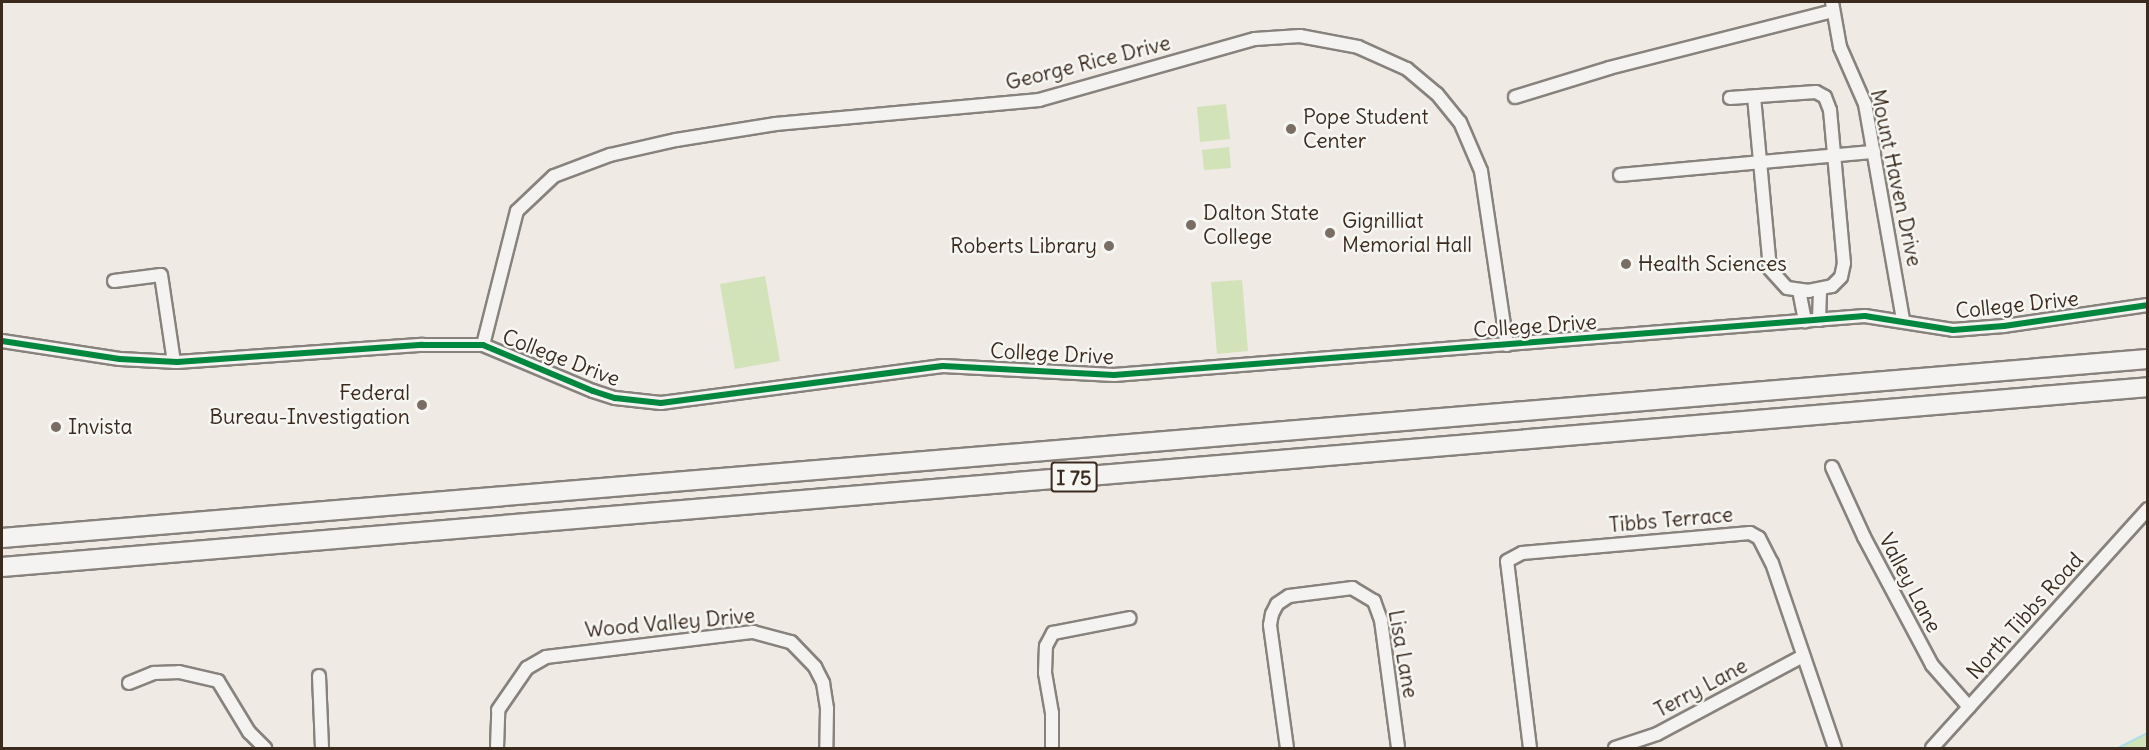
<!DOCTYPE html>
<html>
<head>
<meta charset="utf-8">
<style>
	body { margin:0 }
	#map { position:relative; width:2149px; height:750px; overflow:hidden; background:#efeae4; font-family:Delius,sans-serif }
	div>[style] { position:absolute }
	.green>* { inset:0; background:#d2e2b9 }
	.stream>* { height:2px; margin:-1px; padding:0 1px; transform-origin:1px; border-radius:1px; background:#a9dfe7 }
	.roads { filter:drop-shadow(2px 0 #87827c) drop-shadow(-2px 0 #87827c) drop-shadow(0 2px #87827c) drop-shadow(0 -2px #87827c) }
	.minor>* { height:12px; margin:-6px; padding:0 6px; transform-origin:6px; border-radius:6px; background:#f4f3f1 }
	.highway>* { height:18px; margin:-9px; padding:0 9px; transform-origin:9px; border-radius:9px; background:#f4f3f1 }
	.cycleway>* { height:6px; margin:-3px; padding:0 3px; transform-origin:3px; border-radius:3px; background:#00873e }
	.dots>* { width:16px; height:16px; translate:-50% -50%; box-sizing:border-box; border:3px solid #f6f6f2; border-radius:50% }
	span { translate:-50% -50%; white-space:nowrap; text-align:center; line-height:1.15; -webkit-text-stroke:5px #f6f6f2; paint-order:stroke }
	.shield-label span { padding:2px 4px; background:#f6f6f2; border:2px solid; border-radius:4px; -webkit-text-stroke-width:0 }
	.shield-label { font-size:20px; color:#3b2a1e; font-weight:700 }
	.street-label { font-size:21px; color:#3b2a1e }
	.poi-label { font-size:21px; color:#3b2a1e }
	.left { translate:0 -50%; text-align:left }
	.right { translate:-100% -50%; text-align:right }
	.frame { position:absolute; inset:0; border:3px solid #3b2a1e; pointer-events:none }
</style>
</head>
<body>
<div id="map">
	<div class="green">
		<div style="clip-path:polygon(1226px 104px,1230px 139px,1200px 142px,1197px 107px)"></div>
		<div style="clip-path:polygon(1229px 147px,1231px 168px,1204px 170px,1202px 150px)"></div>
		<div style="clip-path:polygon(765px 276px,780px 361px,735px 369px,720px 284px)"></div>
		<div style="clip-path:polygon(1242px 280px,1248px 351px,1217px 354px,1211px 282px)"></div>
		<div style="clip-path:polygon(2147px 733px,2147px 748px,2117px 748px)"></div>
	</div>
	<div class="stream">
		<div style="left:2118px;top:748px;width:34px;rotate:-27deg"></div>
	</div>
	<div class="roads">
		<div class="minor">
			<div style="left:1832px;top:2px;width:46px;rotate:79.9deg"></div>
			<div style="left:1840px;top:47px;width:62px;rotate:66.3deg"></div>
			<div style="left:1865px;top:104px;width:219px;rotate:80deg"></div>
			<div style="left:1515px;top:97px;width:98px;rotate:-17.1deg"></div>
			<div style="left:1609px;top:68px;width:230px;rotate:-14.3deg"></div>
			<div style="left:1730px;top:98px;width:86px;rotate:-4deg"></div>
			<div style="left:1816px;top:92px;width:10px;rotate:29deg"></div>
			<div style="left:1825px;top:97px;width:14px;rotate:69deg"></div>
			<div style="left:1830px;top:110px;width:154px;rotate:84.8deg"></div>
			<div style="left:1844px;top:263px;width:14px;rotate:102deg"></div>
			<div style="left:1841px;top:277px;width:13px;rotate:135deg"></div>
			<div style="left:1832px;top:286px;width:24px;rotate:168deg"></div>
			<div style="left:1809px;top:291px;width:22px;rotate:-172deg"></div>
			<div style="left:1787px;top:288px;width:25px;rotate:-132deg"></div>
			<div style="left:1770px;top:269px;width:173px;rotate:-95.3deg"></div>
			<div style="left:1620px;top:175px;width:255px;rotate:-5.2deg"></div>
			<div style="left:114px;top:281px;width:47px;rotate:-7.3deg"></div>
			<div style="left:161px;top:275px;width:88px;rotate:81.5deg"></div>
			<div style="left:1799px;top:290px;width:32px;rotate:79deg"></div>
			<div style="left:1819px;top:320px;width:30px;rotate:-88deg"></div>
			<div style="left:2px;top:341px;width:119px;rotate:8.7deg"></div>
			<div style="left:120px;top:359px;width:57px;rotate:3deg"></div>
			<div style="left:177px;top:362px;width:246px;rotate:-4deg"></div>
			<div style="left:422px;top:345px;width:61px"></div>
			<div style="left:483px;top:345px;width:119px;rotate:22.7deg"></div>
			<div style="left:593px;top:391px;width:23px;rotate:18deg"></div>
			<div style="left:615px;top:398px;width:46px;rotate:6.2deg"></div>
			<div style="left:661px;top:403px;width:284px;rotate:-7.5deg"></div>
			<div style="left:943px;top:366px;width:171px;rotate:3deg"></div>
			<div style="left:1114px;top:375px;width:753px;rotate:-4.49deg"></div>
			<div style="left:1865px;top:316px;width:89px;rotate:9deg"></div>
			<div style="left:1953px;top:330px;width:51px;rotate:-4.5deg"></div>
			<div style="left:2004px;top:326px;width:146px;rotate:-8.3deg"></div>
			<div style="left:483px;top:345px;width:138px;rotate:-75.8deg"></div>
			<div style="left:517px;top:211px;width:51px;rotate:-43.4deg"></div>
			<div style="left:554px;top:176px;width:60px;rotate:-20.6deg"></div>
			<div style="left:610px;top:155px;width:68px;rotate:-12.8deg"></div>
			<div style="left:676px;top:140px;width:101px;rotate:-9.1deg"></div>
			<div style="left:776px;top:124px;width:264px;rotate:-5.2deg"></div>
			<div style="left:1039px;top:100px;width:224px;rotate:-15.8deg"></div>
			<div style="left:1255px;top:39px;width:45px;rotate:-3.8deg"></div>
			<div style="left:1300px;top:36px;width:59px;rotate:10.7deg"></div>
			<div style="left:1358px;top:47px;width:54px;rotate:24.2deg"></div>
			<div style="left:1407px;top:69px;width:39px;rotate:40deg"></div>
			<div style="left:1437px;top:94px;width:36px;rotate:51deg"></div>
			<div style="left:1460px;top:122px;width:53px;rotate:66.8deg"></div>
			<div style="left:1481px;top:171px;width:176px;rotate:81.5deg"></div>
			<div style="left:1832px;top:467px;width:77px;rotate:65.4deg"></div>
			<div style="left:1864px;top:537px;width:145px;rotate:62deg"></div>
			<div style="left:1932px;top:665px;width:56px;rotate:48.6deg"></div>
			<div style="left:319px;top:676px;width:72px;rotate:87.6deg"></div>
			<div style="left:129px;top:683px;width:27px;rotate:-22deg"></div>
			<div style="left:154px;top:673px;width:25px;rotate:-2deg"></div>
			<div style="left:179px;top:672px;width:40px;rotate:13deg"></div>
			<div style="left:218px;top:681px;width:60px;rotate:58.7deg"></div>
			<div style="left:249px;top:732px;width:23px;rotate:45deg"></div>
			<div style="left:497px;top:748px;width:38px;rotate:-88deg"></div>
			<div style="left:498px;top:710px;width:51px;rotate:-55.4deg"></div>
			<div style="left:527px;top:668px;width:22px;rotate:-30deg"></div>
			<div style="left:546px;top:657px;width:209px;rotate:-6.9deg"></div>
			<div style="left:753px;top:632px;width:39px;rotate:15deg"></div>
			<div style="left:791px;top:642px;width:35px;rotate:46deg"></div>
			<div style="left:815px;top:667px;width:18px;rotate:63deg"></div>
			<div style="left:823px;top:683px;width:26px;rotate:81deg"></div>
			<div style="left:827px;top:709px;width:39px;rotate:91deg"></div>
			<div style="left:1052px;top:748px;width:35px;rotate:-90deg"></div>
			<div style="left:1052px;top:713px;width:41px;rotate:-99.9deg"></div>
			<div style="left:1045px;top:673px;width:27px;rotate:-88deg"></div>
			<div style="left:1046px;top:646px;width:15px;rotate:-62deg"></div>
			<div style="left:1053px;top:633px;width:78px;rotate:-11deg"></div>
			<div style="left:1287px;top:748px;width:124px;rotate:-97.9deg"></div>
			<div style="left:1270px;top:625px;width:11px;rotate:-80deg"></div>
			<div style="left:1272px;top:614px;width:11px;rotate:-63deg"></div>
			<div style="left:1277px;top:604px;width:14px;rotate:-34deg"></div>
			<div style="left:1289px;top:596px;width:64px;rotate:-7.2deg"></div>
			<div style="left:1352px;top:588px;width:26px;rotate:31deg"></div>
			<div style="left:1374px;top:601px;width:20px;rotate:70deg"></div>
			<div style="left:1381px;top:620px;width:129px;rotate:82.4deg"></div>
			<div style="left:1530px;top:748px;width:188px;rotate:-97deg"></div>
			<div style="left:1507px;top:561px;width:17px;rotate:-28deg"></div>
			<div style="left:1522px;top:553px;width:229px;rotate:-5deg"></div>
			<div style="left:1750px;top:533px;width:10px;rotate:29deg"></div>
			<div style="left:1759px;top:538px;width:28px;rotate:63deg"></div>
			<div style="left:1772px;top:563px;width:195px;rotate:71.2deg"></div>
			<div style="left:1615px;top:748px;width:44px;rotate:-18.4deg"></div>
			<div style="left:1657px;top:734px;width:166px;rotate:-28.1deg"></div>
			<div style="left:1932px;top:748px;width:322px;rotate:-47.9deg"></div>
		</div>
		<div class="highway">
			<div style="left:2px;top:538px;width:2153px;rotate:-4.77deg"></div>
			<div style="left:2px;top:567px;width:2154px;rotate:-4.79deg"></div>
		</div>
	</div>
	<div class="cycleway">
		<div style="left:2px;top:341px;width:119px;rotate:8.7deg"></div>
		<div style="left:120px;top:359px;width:57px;rotate:3deg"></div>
		<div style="left:177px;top:362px;width:246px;rotate:-4deg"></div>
		<div style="left:422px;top:345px;width:61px"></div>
		<div style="left:483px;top:345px;width:119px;rotate:22.7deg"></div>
		<div style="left:593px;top:391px;width:23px;rotate:18deg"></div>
		<div style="left:615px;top:398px;width:46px;rotate:6.2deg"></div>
		<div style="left:661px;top:403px;width:284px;rotate:-7.5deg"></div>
		<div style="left:943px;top:366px;width:171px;rotate:3deg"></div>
		<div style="left:1114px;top:375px;width:753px;rotate:-4.49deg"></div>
		<div style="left:1865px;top:316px;width:89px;rotate:9deg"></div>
		<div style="left:1953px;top:330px;width:51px;rotate:-4.5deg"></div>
		<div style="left:2004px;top:326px;width:146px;rotate:-8.3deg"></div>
	</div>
	<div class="dots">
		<div style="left:1291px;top:129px;background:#7a6d63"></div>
		<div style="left:1191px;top:225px;background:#7a6d63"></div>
		<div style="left:1330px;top:233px;background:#7a6d63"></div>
		<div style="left:1109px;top:246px;background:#7a6d63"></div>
		<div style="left:1626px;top:264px;background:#7a6d63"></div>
		<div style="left:422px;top:405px;background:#7a6d63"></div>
		<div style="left:56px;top:427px;background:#7a6d63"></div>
	</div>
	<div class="shield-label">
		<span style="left:1074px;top:477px">I 75</span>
	</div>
	<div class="street-label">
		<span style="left:1088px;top:63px;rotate:-14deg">George Rice Drive</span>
		<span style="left:1896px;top:178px;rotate:78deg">Mount Haven Drive</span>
		<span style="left:2017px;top:305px;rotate:-6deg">College Drive</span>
		<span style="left:1535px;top:326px;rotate:-4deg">College Drive</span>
		<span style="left:1052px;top:354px;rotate:3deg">College Drive</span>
		<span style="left:561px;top:358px;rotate:21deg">College Drive</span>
		<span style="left:1671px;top:520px;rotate:-5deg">Tibbs Terrace</span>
		<span style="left:1910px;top:583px;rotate:62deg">Valley Lane</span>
		<span style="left:2025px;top:616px;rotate:-48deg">North Tibbs Road</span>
		<span style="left:670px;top:623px;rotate:-5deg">Wood Valley Drive</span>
		<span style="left:1403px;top:654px;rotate:80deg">Lisa Lane</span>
		<span style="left:1701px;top:688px;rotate:-28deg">Terry Lane</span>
	</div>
	<div class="poi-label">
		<span class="left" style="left:1303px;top:129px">Pope Student<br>Center</span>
		<span class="left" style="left:1203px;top:225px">Dalton State<br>College</span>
		<span class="left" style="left:1342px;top:233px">Gignilliat<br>Memorial Hall</span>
		<span class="right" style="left:1097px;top:246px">Roberts Library</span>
		<span class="left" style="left:1638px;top:264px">Health Sciences</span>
		<span class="right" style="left:410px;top:405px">Federal<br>Bureau-Investigation</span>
		<span class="left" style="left:68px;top:427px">Invista</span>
	</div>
	<div class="frame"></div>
</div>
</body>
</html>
